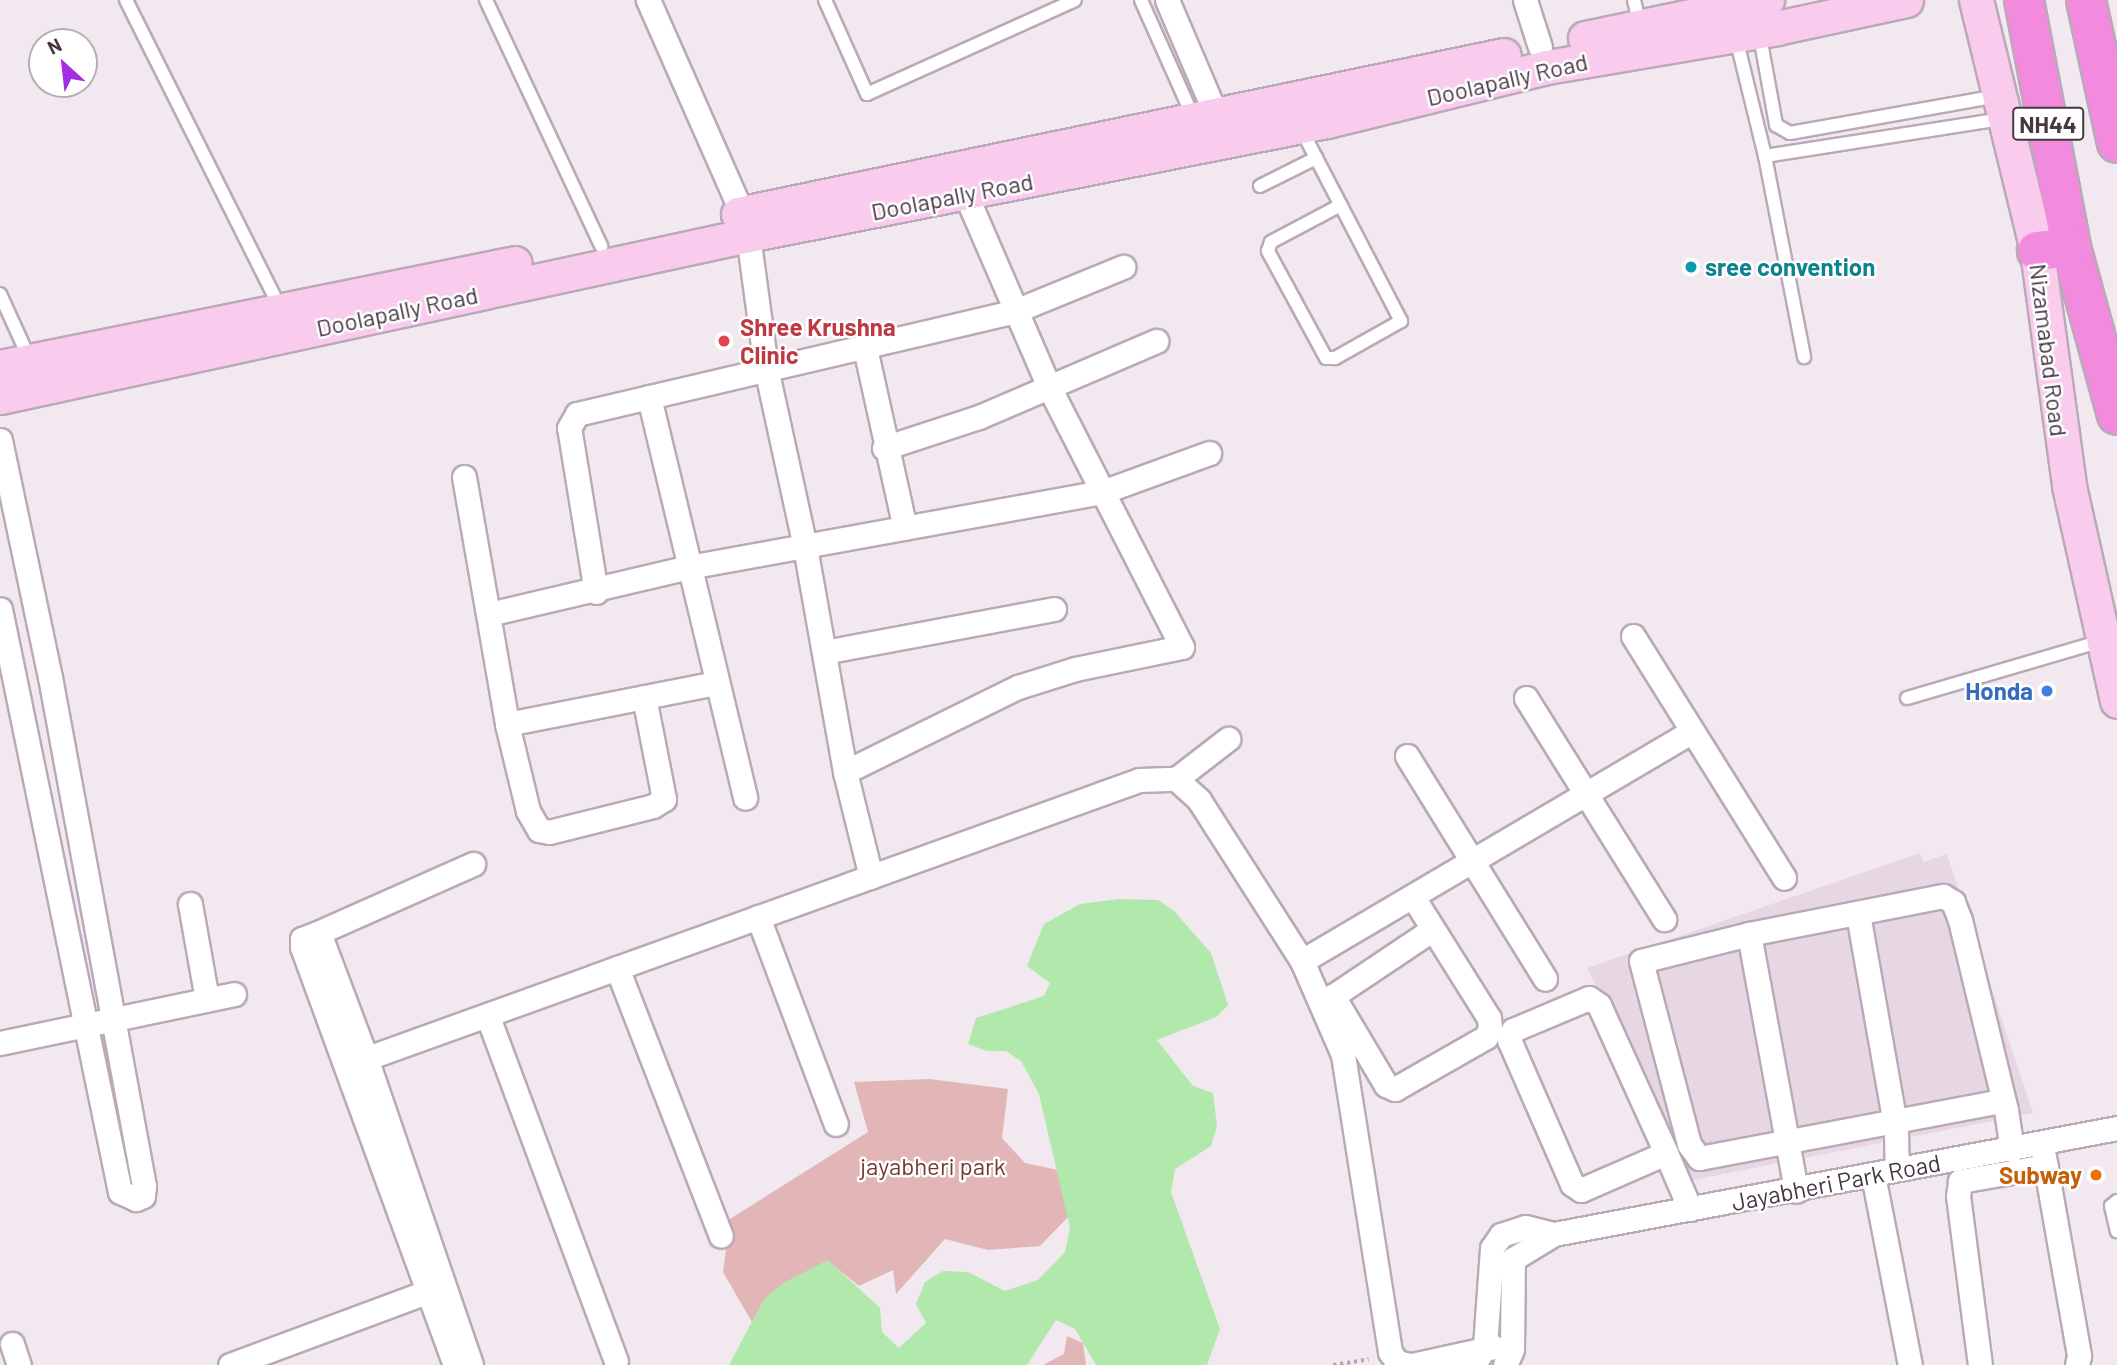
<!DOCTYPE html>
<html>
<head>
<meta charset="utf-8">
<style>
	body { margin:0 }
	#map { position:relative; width:2117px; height:1365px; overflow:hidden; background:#f2e8f0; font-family:Barlow,sans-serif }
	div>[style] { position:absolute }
	.residential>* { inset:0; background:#e6d7e3 }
	.green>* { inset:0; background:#e2b5b7 }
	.water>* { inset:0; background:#b0e9ab }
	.path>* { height:3.5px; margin-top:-1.75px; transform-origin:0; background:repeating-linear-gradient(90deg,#bd9eb9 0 3.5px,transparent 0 7px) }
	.roads { filter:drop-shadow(2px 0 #baa9b7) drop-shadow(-2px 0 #baa9b7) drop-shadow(0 2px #baa9b7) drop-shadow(0 -2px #baa9b7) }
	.service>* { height:12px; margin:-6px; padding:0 6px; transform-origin:6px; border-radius:6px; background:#fff }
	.minor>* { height:23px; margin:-11.5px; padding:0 11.5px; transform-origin:11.5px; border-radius:11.5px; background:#fff }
	.secondary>* { height:33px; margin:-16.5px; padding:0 16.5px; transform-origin:16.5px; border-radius:16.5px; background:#f9cbed }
	.trunk>* { height:38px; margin:-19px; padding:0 19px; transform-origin:19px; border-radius:19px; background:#f28ade }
	.dots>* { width:19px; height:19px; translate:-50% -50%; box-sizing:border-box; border:4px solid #fff; border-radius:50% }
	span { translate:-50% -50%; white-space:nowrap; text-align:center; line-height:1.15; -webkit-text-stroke:5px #fff; paint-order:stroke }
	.shield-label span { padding:2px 5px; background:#fff; border:2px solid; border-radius:5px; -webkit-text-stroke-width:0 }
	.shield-label { font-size:23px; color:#453843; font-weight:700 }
	.street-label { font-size:24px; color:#453843 }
	.culture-label { font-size:24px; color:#0d838f; font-weight:700 }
	.left { translate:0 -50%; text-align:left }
	.health-label { font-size:24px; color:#be3a42; font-weight:700 }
	.shop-label { font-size:24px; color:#366cbe; font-weight:700 }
	.right { translate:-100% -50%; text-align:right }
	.park-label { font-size:24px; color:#713930 }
	.food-label { font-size:24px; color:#c56008; font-weight:700 }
	.north { position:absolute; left:28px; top:28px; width:70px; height:70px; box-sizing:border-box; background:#fff; border:2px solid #b5afb4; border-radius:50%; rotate:333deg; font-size:19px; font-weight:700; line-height:28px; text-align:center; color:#453843 }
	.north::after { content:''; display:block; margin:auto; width:24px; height:32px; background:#a52de4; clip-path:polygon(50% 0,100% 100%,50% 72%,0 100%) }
</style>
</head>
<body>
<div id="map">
	<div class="residential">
		<div style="clip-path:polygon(1920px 853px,1923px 862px,1947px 854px,2033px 1113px,1693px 1180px,1587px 968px)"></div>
	</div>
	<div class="green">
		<div style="clip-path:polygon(929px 1079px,1008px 1089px,1002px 1138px,1025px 1163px,1058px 1170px,1068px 1217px,1040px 1246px,988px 1250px,945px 1239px,896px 1294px,893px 1270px,859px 1286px,833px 1265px,752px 1322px,723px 1272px,730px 1219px,868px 1132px,854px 1082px)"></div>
		<div style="clip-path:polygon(1067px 1336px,1083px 1343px,1086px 1365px,1043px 1365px,1064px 1354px)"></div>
	</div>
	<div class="water">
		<div style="clip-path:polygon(1119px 899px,1158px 900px,1174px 911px,1211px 953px,1228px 1005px,1216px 1017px,1157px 1040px,1193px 1086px,1213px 1093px,1217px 1126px,1211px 1146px,1175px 1169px,1171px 1192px,1220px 1329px,1207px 1365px,1096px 1365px,1075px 1329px,1056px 1320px,1027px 1365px,729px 1365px,764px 1299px,785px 1282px,828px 1260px,880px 1308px,882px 1332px,899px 1348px,926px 1323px,916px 1304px,925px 1282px,943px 1271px,968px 1272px,1005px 1291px,1038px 1280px,1065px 1252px,1070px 1228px,1039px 1094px,1021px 1061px,1006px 1051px,987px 1051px,968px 1044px,976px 1018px,1044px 996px,1050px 983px,1027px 966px,1044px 924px,1080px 904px)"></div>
	</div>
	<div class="path">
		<div style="left:1333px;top:1365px;width:36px;rotate:-9deg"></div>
	</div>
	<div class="roads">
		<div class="service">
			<div style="left:126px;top:0;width:347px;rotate:63.4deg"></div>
			<div style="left:486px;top:0;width:272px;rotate:64.9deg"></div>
			<div style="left:825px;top:0;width:103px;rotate:65.9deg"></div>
			<div style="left:867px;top:94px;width:228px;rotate:-24.3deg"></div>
			<div style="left:1141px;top:0;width:130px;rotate:66deg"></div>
			<div style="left:1634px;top:0;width:27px;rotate:77deg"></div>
			<div style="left:1759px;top:31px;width:96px;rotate:79.7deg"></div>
			<div style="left:1776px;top:125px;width:16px;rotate:30deg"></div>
			<div style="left:1790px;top:133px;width:211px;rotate:-10.1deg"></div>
			<div style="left:1736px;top:38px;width:122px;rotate:76.2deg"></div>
			<div style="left:1765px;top:156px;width:240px;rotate:-8.9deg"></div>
			<div style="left:1300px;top:127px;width:219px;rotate:62.5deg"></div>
			<div style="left:1401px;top:321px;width:76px;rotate:150.7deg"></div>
			<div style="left:1335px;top:358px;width:9px;rotate:180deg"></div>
			<div style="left:1326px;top:358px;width:122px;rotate:-118.5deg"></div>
			<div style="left:1268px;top:251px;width:9px;rotate:-72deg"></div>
			<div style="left:1271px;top:242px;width:79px;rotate:-27.9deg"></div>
			<div style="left:1765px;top:156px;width:205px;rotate:79deg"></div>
			<div style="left:1260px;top:186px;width:63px;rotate:-26.6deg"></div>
			<div style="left:0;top:294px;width:72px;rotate:65.6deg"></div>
			<div style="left:1907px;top:698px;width:203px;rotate:-16.3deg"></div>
			<div style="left:2117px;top:1201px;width:8px;rotate:140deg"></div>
			<div style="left:2111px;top:1206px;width:26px;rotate:77deg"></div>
		</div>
		<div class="minor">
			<div style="left:648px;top:0;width:233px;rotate:66.2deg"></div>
			<div style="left:1167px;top:0;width:127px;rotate:66.9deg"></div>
			<div style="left:1525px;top:0;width:49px;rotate:72.3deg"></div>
			<div style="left:748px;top:235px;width:134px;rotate:82.3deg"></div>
			<div style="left:766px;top:368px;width:183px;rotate:77.7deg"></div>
			<div style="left:805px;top:547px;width:229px;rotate:79.9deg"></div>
			<div style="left:845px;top:772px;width:108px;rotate:76.1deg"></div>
			<div style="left:865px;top:348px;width:184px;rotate:77.5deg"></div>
			<div style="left:649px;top:397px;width:412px;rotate:76.5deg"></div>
			<div style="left:0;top:440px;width:242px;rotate:78.1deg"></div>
			<div style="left:50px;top:677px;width:518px;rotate:79.54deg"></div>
			<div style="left:144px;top:1186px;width:10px;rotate:96deg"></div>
			<div style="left:143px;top:1196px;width:8px;rotate:157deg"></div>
			<div style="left:136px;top:1199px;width:17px;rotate:-156deg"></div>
			<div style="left:120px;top:1192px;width:595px;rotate:-101.63deg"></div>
			<div style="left:884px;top:448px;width:100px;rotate:-18.1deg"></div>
			<div style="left:979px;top:417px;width:193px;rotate:-23.2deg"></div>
			<div style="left:464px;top:477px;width:251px;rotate:80.1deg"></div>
			<div style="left:507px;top:724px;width:89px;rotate:76.4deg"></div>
			<div style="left:528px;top:811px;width:22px;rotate:60deg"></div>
			<div style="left:539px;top:830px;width:10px;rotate:11deg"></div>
			<div style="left:549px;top:832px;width:107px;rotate:-14deg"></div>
			<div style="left:653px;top:806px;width:13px;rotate:-32deg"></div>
			<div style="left:664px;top:799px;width:104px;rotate:-101.1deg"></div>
			<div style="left:596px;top:592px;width:166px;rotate:-99.3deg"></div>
			<div style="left:569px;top:428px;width:16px;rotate:-60deg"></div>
			<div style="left:577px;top:414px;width:450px;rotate:-13.2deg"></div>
			<div style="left:1015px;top:311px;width:117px;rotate:-22.2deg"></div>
			<div style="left:489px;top:614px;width:205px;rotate:-13.2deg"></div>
			<div style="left:689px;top:567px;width:420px;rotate:-10.3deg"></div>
			<div style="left:1102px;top:492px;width:114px;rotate:-20deg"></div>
			<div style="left:1633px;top:636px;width:285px;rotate:58deg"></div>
			<div style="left:824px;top:652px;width:234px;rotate:-10.6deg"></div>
			<div style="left:1526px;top:698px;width:261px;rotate:58deg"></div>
			<div style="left:507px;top:724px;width:213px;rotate:-11.1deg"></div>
			<div style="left:1407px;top:756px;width:262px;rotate:58.2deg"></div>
			<div style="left:845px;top:772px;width:193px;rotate:-26.2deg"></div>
			<div style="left:1018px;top:687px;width:60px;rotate:-17.5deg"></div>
			<div style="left:1075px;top:669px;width:109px;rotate:-11.6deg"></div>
			<div style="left:1182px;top:647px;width:292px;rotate:-117.1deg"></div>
			<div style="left:1049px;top:387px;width:209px;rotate:-113.4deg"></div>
			<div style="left:1176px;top:779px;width:66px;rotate:-37.6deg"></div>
			<div style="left:1413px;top:897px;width:143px;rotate:57.9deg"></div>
			<div style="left:1489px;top:1018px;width:10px;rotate:84deg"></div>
			<div style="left:1490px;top:1028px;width:10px;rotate:114deg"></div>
			<div style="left:1486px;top:1037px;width:105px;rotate:150.3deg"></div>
			<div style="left:1395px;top:1089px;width:10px;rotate:-156deg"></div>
			<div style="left:1386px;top:1085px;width:104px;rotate:-120.8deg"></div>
			<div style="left:1333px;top:996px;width:120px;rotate:-33.8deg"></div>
			<div style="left:190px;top:904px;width:97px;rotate:79.9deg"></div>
			<div style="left:1858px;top:914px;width:219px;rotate:80deg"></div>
			<div style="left:1896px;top:1130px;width:39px;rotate:89deg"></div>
			<div style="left:758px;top:917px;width:221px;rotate:69.4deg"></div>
			<div style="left:315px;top:934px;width:173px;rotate:-23.9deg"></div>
			<div style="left:1749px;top:934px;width:261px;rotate:79.6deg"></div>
			<div style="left:1302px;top:961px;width:451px;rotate:-30.5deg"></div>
			<div style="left:617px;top:968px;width:287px;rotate:68.8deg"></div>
			<div style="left:488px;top:1017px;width:367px;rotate:69.6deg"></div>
			<div style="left:0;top:1043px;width:239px;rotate:-11.8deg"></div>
			<div style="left:348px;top:1065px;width:841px;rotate:-19.81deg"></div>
			<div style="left:1139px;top:780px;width:37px;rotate:-2deg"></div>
			<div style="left:1176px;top:779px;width:31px;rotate:42deg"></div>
			<div style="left:1199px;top:800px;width:191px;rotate:57.4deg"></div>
			<div style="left:1302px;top:961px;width:103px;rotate:66.4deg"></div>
			<div style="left:1343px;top:1055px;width:301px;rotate:81deg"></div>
			<div style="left:1390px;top:1352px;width:12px;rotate:55deg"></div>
			<div style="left:1397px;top:1362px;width:12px;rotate:14deg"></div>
			<div style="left:2001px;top:1101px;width:307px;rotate:169.3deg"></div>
			<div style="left:1699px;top:1158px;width:17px;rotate:-126deg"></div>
			<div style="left:1689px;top:1144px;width:189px;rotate:-104.7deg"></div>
			<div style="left:1641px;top:961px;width:111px;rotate:-14deg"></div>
			<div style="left:1749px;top:934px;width:198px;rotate:-11.1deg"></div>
			<div style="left:1943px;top:896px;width:12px;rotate:31deg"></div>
			<div style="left:1953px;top:902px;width:19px;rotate:69deg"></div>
			<div style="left:1960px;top:920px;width:195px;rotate:76.4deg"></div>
			<div style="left:2006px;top:1110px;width:40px;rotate:81.5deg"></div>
			<div style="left:2043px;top:1151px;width:208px;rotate:80deg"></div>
			<div style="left:2079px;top:1356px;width:9px;rotate:103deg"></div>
			<div style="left:1666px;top:1153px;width:93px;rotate:156.5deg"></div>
			<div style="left:1581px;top:1190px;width:11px;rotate:-146deg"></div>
			<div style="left:1572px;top:1184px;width:157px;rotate:-113.6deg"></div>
			<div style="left:1509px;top:1040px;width:11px;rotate:-68deg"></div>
			<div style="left:1513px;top:1030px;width:82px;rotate:-22.8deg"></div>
			<div style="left:1589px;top:998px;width:12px;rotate:35deg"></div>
			<div style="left:1599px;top:1005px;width:162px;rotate:65.6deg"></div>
			<div style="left:1666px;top:1153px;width:61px;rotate:66.8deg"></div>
			<div style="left:1873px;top:1175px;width:194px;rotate:79deg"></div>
			<div style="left:12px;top:1344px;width:22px;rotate:72deg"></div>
			<div style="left:230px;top:1365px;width:224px;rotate:-20.4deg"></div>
			<div style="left:455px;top:1365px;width:445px;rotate:-110.1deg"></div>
			<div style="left:302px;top:947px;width:8px;rotate:-90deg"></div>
			<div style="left:302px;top:939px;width:14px;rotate:-21deg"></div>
			<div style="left:315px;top:934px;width:7px;rotate:34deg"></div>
			<div style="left:321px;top:938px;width:128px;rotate:69.4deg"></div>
			<div style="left:366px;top:1058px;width:324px;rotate:71.1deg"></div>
			<div style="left:1412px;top:1365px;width:84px;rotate:-12.4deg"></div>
			<div style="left:1474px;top:1365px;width:22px;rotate:-60deg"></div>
			<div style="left:1485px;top:1346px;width:98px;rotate:-85.9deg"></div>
			<div style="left:1492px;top:1248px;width:16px;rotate:-55deg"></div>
			<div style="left:1501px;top:1235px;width:25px;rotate:-18deg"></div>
			<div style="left:1525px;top:1227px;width:30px;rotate:14deg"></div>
			<div style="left:1505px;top:1365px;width:17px;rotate:-66deg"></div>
			<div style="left:1512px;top:1349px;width:90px;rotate:-89.4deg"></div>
			<div style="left:1513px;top:1259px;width:48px;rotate:-31.4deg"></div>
			<div style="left:1554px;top:1234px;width:573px;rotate:-10.66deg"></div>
			<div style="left:1980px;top:1365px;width:170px;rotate:-97.4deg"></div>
			<div style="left:1958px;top:1196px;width:15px;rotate:-82deg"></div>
			<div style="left:1960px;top:1181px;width:87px;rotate:-9.9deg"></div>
		</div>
		<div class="secondary">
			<div style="left:1976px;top:0;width:258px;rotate:76.3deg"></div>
			<div style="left:2037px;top:251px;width:237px;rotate:82.2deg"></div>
			<div style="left:2069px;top:486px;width:220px;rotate:77.4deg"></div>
			<div style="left:1585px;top:38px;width:186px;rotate:-11.8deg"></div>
			<div style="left:738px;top:214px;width:782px;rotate:-11.73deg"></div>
			<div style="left:0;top:367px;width:525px;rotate:-11.42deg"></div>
			<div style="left:0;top:397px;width:765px;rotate:-12.22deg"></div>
			<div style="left:748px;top:235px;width:590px;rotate:-11.14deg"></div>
			<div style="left:1327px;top:121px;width:227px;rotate:-13.8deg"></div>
			<div style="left:1547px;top:67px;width:233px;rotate:-9.6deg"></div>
			<div style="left:1777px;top:28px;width:132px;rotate:-12.2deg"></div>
		</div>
		<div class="trunk">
			<div style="left:2024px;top:0;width:251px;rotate:79.2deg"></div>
			<div style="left:2071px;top:247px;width:174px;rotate:74.7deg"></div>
			<div style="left:2086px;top:0;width:146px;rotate:77.8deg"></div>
			<div style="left:2037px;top:251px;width:34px;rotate:-7deg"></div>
		</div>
	</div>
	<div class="dots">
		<div style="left:1691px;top:267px;background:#0f9aa8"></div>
		<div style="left:724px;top:341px;background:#e0444e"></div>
		<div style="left:2047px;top:691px;background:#3f7fe0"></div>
		<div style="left:2096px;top:1175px;background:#e8710a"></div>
	</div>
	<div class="shield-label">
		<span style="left:2048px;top:124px">NH44</span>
	</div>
	<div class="street-label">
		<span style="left:1507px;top:79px;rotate:-13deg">Doolapally Road</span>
		<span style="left:952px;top:196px;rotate:-11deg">Doolapally Road</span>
		<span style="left:397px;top:311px;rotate:-12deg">Doolapally Road</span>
		<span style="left:2049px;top:350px;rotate:83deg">Nizamabad Road</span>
		<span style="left:1836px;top:1182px;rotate:-11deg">Jayabheri Park Road</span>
	</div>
	<div class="culture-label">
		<span class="left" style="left:1705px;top:267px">sree convention</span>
	</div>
	<div class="health-label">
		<span class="left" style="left:740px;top:341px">Shree Krushna<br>Clinic</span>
	</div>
	<div class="shop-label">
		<span class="right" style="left:2033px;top:691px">Honda</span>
	</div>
	<div class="park-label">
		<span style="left:933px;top:1166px">jayabheri park</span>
	</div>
	<div class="food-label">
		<span class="right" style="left:2082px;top:1175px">Subway</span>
	</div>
	<div class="north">N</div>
</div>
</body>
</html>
